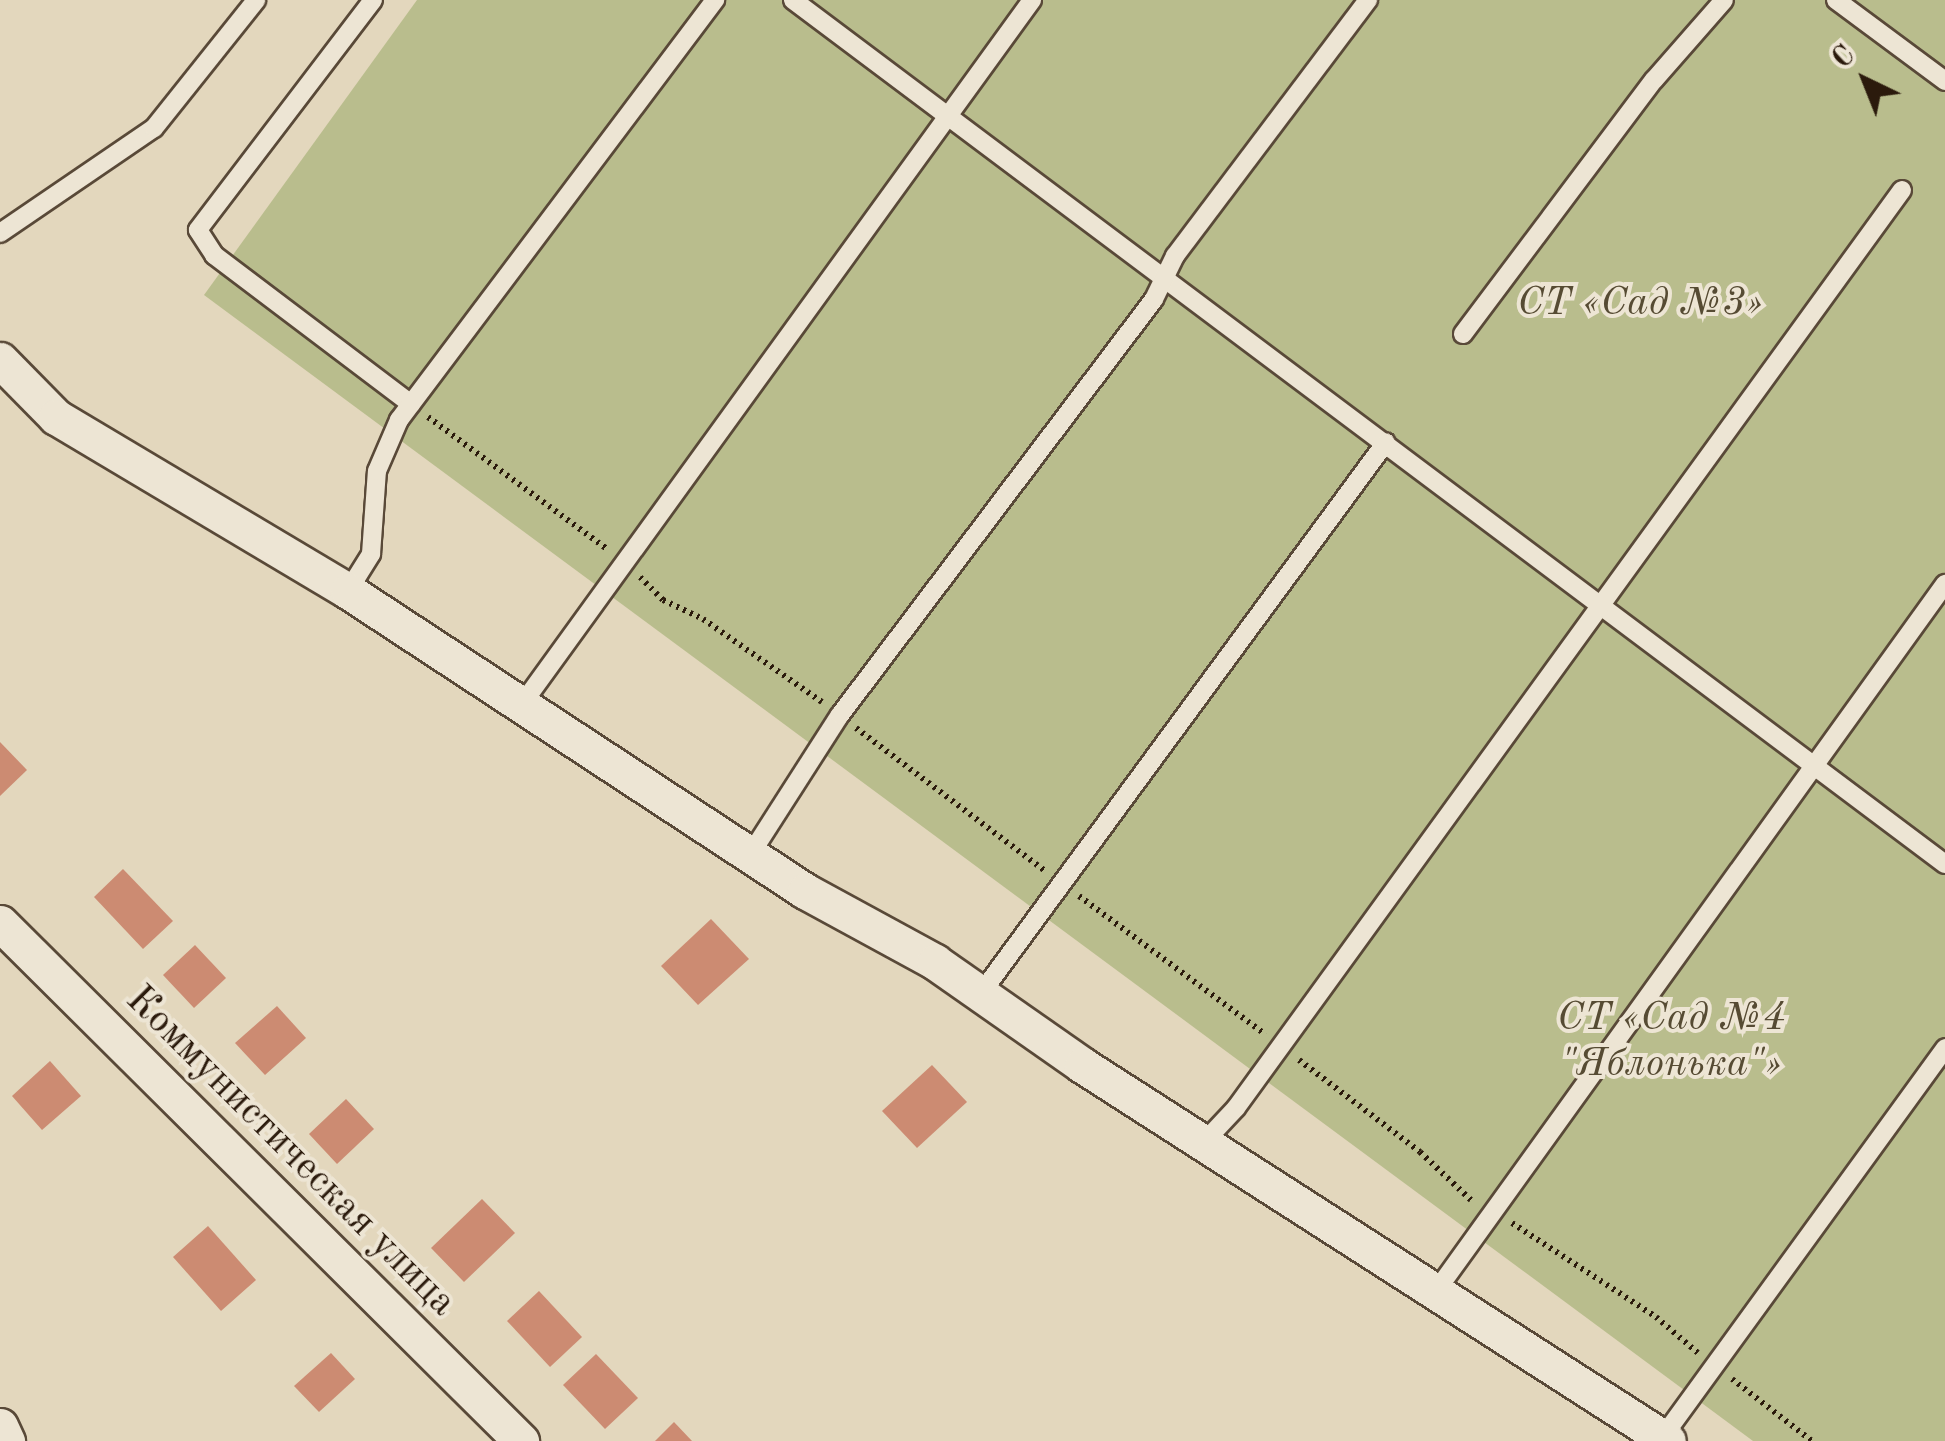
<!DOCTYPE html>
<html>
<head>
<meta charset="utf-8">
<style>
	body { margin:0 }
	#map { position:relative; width:1945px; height:1441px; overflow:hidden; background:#e3d7bd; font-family:"Old Standard TT",serif }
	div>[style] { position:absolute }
	.green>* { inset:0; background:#b9bd8d }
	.building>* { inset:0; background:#cc8b72 }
	.path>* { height:6px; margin-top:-3px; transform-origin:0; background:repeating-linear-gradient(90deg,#2b1a0c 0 2.5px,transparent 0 7.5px) }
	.roads { filter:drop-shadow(2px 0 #594938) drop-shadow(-2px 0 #594938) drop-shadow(0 2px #594938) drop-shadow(0 -2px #594938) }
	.lane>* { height:18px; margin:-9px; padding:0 9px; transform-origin:9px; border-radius:9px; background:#ede5d4 }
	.street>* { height:35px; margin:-17.5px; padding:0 17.5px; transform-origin:17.5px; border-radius:17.5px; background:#ede5d4 }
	span { translate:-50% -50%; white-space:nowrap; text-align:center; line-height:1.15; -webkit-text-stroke:8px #ede5d4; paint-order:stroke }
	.park-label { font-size:40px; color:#564b33; font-style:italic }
	.street-label { font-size:40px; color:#2b1a0c }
	.north { position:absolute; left:1815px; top:30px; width:100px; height:100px; -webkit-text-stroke:8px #ede5d4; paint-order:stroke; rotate:317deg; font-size:28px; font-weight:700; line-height:40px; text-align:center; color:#2b1a0c }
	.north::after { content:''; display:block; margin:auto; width:35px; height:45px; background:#2b1a0c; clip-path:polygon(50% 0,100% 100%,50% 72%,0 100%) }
</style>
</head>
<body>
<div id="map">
	<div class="green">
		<div style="clip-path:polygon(417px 0,1945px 0,1945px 1441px,1753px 1441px,204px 295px)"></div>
	</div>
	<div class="building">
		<div style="clip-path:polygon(0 742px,27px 770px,0 796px)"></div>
		<div style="clip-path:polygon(123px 869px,173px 921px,143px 949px,94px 897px)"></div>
		<div style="clip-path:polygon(711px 919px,749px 959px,698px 1005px,661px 966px)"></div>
		<div style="clip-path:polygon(195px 945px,226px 978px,194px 1008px,163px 975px)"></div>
		<div style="clip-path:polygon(277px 1006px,306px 1038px,265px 1075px,235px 1043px)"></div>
		<div style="clip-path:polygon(50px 1061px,81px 1096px,42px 1130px,12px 1096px)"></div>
		<div style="clip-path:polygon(932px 1065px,967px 1102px,917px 1148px,882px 1111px)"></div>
		<div style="clip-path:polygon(346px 1099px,374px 1129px,337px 1164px,309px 1134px)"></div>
		<div style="clip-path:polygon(482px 1199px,515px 1233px,464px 1282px,431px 1248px)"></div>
		<div style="clip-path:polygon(208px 1226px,256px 1280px,221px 1311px,173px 1257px)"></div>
		<div style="clip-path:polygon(539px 1291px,582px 1337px,550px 1367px,507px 1321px)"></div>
		<div style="clip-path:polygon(331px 1353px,355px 1379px,319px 1412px,294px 1386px)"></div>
		<div style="clip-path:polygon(596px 1354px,638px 1398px,605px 1429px,563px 1385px)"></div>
		<div style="clip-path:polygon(674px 1422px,692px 1441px,655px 1441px)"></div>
	</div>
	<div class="path">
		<div style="left:428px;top:417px;width:222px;rotate:36.4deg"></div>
		<div style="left:640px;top:577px;width:33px;rotate:45deg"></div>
		<div style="left:663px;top:600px;width:44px;rotate:25.4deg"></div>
		<div style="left:703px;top:619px;width:145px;rotate:34.9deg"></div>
		<div style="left:856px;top:728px;width:237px;rotate:37.1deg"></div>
		<div style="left:1079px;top:896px;width:232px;rotate:36.6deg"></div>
		<div style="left:1299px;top:1060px;width:152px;rotate:37.2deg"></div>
		<div style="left:1420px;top:1152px;width:70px;rotate:43.3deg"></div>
		<div style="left:1512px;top:1223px;width:172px;rotate:33.1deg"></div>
		<div style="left:1656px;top:1317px;width:55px;rotate:40.6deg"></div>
		<div style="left:1732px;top:1379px;width:101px;rotate:37.8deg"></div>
	</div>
	<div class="roads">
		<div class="lane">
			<div style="left:373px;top:0;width:289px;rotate:127.3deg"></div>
			<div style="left:198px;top:230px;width:30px;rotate:57deg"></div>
			<div style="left:214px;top:255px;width:247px;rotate:37.1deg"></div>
			<div style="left:793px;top:0;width:1440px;rotate:36.87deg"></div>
			<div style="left:1836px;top:0;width:136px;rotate:36.6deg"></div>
			<div style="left:0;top:233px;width:186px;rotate:-34.3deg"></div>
			<div style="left:154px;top:128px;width:164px;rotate:-51.4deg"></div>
			<div style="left:1463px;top:334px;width:318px;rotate:-53.1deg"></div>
			<div style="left:1654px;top:80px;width:106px;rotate:-48.8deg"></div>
			<div style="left:348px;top:591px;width:44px;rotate:-58.1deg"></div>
			<div style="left:371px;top:554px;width:83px;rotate:-85.9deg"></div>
			<div style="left:377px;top:471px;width:56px;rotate:-66.7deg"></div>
			<div style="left:399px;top:420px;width:526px;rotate:-53.04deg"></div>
			<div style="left:520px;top:707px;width:873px;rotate:-54.09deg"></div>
			<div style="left:750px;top:855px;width:166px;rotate:-57.3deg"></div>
			<div style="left:840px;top:715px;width:521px;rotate:-52.95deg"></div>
			<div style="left:1154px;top:299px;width:48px;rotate:-64deg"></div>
			<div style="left:1175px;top:256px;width:321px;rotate:-53deg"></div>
			<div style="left:982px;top:992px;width:682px;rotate:-53.7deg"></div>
			<div style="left:1205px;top:1141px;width:45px;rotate:-46.8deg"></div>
			<div style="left:1236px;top:1108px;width:1134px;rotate:-54.04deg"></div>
			<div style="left:1434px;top:1294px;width:875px;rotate:-54.26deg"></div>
			<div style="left:1662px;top:1438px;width:482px;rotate:-54deg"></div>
		</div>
		<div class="street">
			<div style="left:0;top:360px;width:80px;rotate:45.5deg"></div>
			<div style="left:56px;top:417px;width:340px;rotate:30.8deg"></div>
			<div style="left:348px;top:591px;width:547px;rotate:33.28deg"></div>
			<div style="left:805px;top:891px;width:148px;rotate:28.6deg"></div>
			<div style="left:935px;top:962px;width:179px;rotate:35deg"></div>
			<div style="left:1082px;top:1065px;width:696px;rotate:32.69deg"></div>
			<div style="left:0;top:923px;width:735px;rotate:44.83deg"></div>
			<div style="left:0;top:1426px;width:17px;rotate:65deg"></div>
		</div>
	</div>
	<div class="park-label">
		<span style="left:1640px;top:304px">СТ «Сад №3»</span>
		<span style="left:1671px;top:1042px">СТ «Сад №4<br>"Яблонька"»</span>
	</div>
	<div class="street-label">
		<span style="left:290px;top:1152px;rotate:45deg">Коммунистическая улица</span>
	</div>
	<div class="north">С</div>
</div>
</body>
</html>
